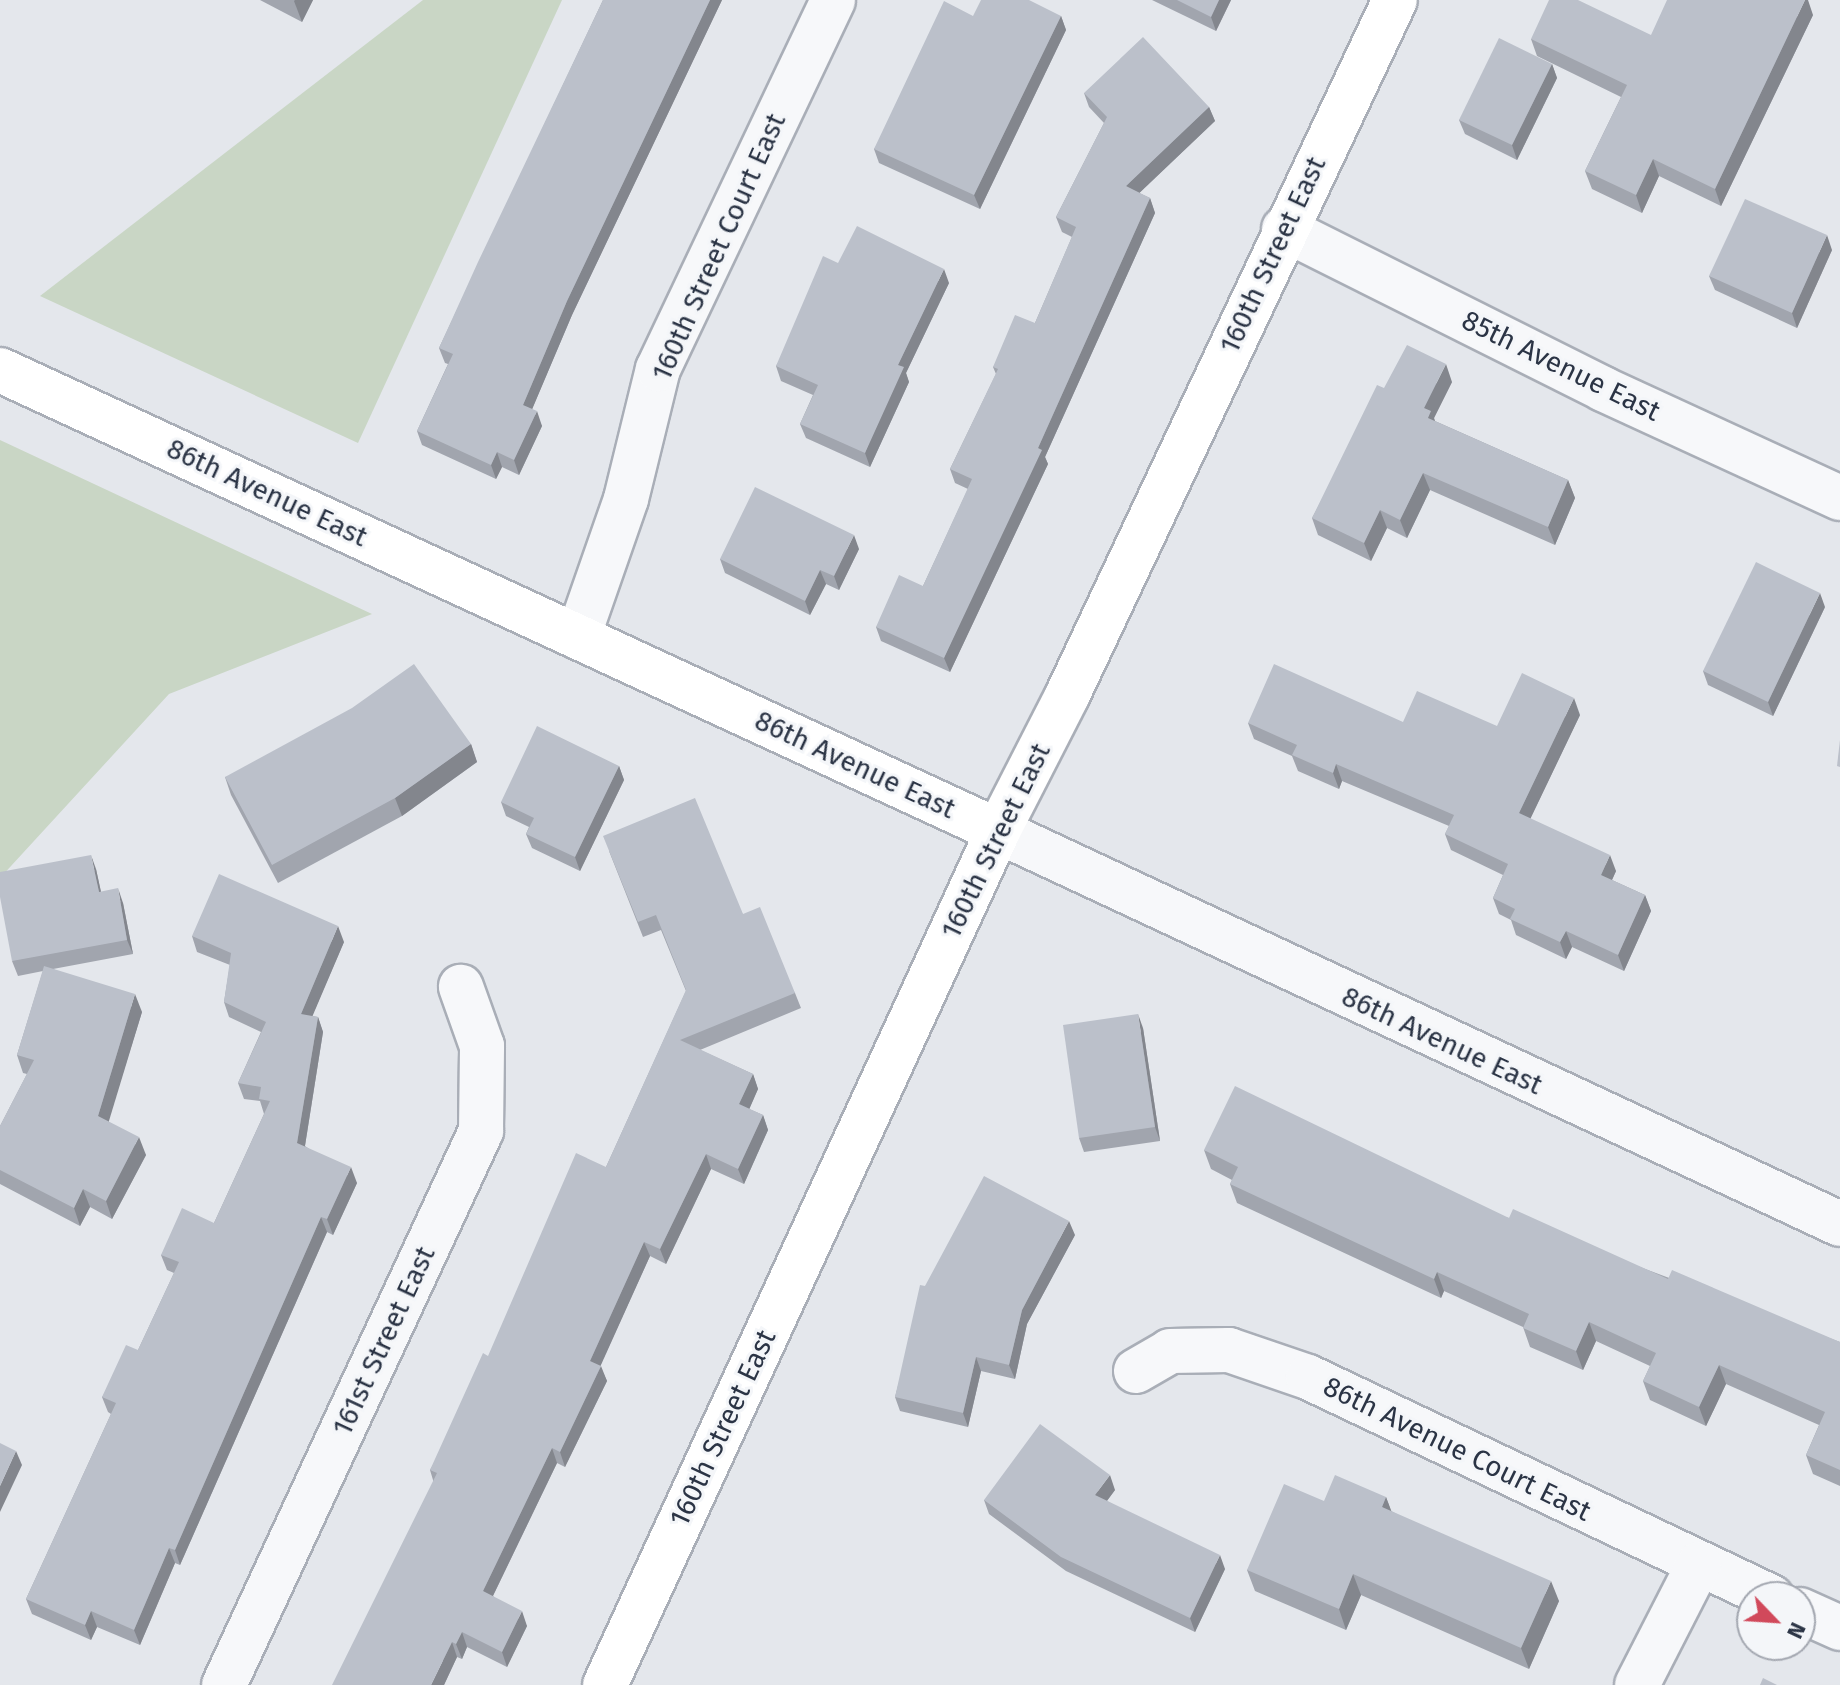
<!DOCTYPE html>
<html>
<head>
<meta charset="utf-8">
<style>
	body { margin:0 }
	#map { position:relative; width:1840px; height:1685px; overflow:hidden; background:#e4e7ec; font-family:"Fira Sans",sans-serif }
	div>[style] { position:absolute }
	.green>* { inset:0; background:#c9d6c5 }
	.roads { filter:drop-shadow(2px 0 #a9aeb7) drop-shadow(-2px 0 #a9aeb7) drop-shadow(0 2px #a9aeb7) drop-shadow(0 -2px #a9aeb7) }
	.street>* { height:44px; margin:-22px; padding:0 22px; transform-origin:22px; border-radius:22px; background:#f7f8fa }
	.secondary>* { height:44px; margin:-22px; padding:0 22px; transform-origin:22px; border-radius:22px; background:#fff }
	.wall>* { inset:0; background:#a1a5ae }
	.shaded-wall>* { inset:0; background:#83868d }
	.building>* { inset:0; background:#bbc0ca }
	span { translate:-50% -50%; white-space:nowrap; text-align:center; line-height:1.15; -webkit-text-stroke:6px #f4f6f9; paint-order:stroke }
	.street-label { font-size:28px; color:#2b3445 }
	.north { position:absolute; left:1736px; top:1581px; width:80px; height:80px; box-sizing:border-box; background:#f4f6f9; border:2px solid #a4a8b1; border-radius:50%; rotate:115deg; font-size:22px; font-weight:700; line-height:32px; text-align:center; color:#2b3445 }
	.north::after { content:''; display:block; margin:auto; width:28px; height:36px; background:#d1495b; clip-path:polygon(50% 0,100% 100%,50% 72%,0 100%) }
</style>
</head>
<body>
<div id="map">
	<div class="green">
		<div style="clip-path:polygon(423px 0,562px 0,358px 443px,40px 296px)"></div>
		<div style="clip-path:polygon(0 440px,372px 614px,169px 694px,0 878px)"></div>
	</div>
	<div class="roads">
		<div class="street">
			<div style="left:1284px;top:229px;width:357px;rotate:26.6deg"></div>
			<div style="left:1603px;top:389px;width:261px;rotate:24.7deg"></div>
			<div style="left:578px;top:637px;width:146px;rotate:-70.8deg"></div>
			<div style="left:626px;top:499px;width:134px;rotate:-76.2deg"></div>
			<div style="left:658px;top:369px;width:408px;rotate:-64.6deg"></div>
			<div style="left:998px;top:831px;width:929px;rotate:25.02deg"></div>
			<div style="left:1136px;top:1371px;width:39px;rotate:-30deg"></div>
			<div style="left:1170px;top:1351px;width:59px;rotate:-1deg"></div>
			<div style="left:1229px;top:1350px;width:83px;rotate:18.9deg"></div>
			<div style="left:1308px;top:1377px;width:513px;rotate:25.42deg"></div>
			<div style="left:1800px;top:1610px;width:44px;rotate:24.2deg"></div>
			<div style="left:224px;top:1685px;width:611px;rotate:-65.11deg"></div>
			<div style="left:481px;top:1131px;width:85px;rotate:-89.3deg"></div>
			<div style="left:482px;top:1046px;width:63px;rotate:-109.6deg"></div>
			<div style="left:1637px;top:1685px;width:136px;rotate:-62.9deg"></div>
		</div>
		<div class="secondary">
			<div style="left:0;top:370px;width:1099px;rotate:24.79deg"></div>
			<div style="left:605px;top:1685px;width:940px;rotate:-65.29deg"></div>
			<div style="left:998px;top:831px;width:152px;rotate:-62.9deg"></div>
			<div style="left:1067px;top:696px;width:769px;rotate:-64.77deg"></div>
		</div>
	</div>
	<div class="wall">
		<div style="clip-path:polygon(260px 0,313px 0,302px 22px)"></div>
		<div style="clip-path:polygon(603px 0,722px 0,572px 315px,532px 409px,542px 426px,519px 475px,502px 467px,496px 479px,422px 445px,417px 431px,448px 364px,445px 363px,439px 348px)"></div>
		<div style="clip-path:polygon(1152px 0,1231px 0,1216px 31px)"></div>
		<div style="clip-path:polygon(1813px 15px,1721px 206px,1659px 176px,1642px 213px,1592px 189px,1585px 171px,1621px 97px,1537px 56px,1531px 39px,1651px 35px)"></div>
		<div style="clip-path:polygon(973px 16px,1061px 16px,1066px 30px,980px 209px,879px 163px,874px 149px)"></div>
		<div style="clip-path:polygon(1552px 64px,1557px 78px,1517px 160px,1465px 134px,1459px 120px)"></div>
		<div style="clip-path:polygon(1084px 93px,1209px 107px,1215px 121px,1139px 193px,1150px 198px,1155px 213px,1045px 457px,1048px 464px,950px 672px,881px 641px,876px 627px,923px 586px,968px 489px,955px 483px,950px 469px,996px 374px,993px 367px,1035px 323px,1072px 237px,1062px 232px,1056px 217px,1104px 123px,1089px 107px)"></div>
		<div style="clip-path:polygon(1832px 250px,1797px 328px,1715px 290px,1709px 276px)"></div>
		<div style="clip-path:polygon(838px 263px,949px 283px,906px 373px,909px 382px,870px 467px,806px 438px,800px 424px,813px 395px,781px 381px,776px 366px)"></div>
		<div style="clip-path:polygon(1452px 382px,1434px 418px,1435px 421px,1568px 480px,1575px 498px,1555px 545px,1430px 490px,1407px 538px,1387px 528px,1371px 561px,1318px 535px,1312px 518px,1384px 388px)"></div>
		<div style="clip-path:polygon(859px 549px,839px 590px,826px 584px,810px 615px,725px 573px,720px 559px)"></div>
		<div style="clip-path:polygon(1825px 607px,1773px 716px,1708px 685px,1703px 671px)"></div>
		<div style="clip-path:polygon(1580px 715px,1530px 819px,1616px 871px,1612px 880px,1645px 895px,1651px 911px,1624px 971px,1572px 947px,1566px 959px,1516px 935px,1511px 920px,1499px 914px,1493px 898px,1503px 875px,1451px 850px,1445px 834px,1449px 826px,1342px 781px,1339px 789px,1298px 771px,1292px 756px,1254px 739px,1248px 723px,1403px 722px,1497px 726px)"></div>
		<div style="clip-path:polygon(471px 744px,477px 762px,402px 816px,278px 883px,231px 795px,225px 777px)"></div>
		<div style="clip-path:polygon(619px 766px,624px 780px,580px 871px,532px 848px,526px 834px,529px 827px,506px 816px,501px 802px)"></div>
		<div style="clip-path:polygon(609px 851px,743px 914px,795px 993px,801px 1008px,700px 1050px,753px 1074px,758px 1089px,749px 1109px,763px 1115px,768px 1130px,744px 1184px,711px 1169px,666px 1264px,650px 1256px,600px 1366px,607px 1381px,565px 1467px,557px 1463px,493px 1596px,527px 1626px,507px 1667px,467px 1647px,462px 1659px,457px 1657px,444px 1685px,433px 1480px,430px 1470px,606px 1167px,686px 991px,661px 930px,643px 937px)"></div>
		<div style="clip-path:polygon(96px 869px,101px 892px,123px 903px,133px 954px,53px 969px,142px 1012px,108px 1121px,146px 1155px,112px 1219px,90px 1207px,80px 1226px,0 1184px,0 1126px,27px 1074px,23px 1073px,17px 1055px,43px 971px,18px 976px,12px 961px)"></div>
		<div style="clip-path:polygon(192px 936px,344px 942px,312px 1016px,318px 1017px,323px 1032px,305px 1146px,357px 1183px,333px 1235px,327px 1232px,180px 1565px,175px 1563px,140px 1645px,97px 1627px,91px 1640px,32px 1614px,26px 1599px,111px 1414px,108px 1412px,102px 1397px,138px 1350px,174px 1273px,167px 1270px,161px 1255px,214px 1223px,264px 1114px,260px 1101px,244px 1099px,238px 1083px,261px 1032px,229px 1017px,224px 1002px,230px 965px,197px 952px)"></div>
		<div style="clip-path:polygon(1143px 1028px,1160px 1141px,1084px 1152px,1079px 1138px)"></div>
		<div style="clip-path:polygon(1204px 1150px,1509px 1218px,1840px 1342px,1840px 1486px,1813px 1474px,1806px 1455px,1819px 1425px,1726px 1384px,1706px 1426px,1650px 1400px,1643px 1381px,1650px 1366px,1596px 1341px,1583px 1370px,1530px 1347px,1523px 1327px,1444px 1291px,1441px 1298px,1237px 1203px,1230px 1184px,1232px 1180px,1211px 1169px)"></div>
		<div style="clip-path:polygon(1075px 1235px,1027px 1324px,1015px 1379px,981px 1371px,968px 1427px,900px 1411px,895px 1397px,925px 1286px)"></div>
		<div style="clip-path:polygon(1115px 1490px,1107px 1501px,1225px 1569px,1195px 1632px,1066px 1571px,989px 1514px,984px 1500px)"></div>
		<div style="clip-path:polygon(1386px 1497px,1391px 1511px,1559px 1601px,1529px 1669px,1361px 1595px,1346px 1630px,1255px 1591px,1247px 1570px,1324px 1501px)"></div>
	</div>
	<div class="shaded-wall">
		<div style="clip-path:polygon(295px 0,313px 0,302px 22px,294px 1px)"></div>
		<div style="clip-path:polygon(710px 0,722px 0,572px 315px,528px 419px,523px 405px,567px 301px)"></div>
		<div style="clip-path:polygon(1219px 0,1231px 0,1216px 31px,1211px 17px)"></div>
		<div style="clip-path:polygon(1805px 0,1808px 0,1813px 15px,1721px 206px,1715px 189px)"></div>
		<div style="clip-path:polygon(1061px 16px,1066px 30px,980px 209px,974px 195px)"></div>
		<div style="clip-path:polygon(1552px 64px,1557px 78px,1517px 160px,1512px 145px)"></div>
		<div style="clip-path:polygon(1209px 107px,1215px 121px,1131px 201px,1126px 186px)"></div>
		<div style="clip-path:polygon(1653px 159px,1659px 176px,1642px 213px,1636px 195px)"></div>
		<div style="clip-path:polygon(1150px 198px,1155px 213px,1045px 457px,1048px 464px,950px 672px,944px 658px)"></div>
		<div style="clip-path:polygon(1827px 235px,1832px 250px,1797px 328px,1792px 313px)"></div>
		<div style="clip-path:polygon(944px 269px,949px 283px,906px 373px,909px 382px,870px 467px,865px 453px,898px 365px)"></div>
		<div style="clip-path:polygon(1446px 364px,1452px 382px,1434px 418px,1437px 429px,1434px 436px,1424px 408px)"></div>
		<div style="clip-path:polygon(537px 411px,542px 426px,519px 475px,514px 460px)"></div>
		<div style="clip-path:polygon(497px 452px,502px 467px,496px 479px,491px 465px)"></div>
		<div style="clip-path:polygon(1423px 473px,1430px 490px,1407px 538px,1400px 520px)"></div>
		<div style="clip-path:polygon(1568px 480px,1575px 498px,1555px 545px,1548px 527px)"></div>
		<div style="clip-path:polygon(1380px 510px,1387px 528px,1371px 561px,1364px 543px)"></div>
		<div style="clip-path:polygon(854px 535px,859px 549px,839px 590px,834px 576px)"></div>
		<div style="clip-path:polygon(820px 570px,826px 584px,810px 615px,805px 601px)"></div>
		<div style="clip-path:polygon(1820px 593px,1825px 607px,1773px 716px,1768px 702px)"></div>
		<div style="clip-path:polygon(1574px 698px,1580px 715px,1525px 830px,1519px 813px)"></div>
		<div style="clip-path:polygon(471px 744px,477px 762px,402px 816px,395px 798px)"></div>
		<div style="clip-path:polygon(1336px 764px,1342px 781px,1339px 789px,1333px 773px)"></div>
		<div style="clip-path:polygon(619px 766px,624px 780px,580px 871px,575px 857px)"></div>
		<div style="clip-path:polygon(91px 855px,96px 869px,104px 906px,99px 892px)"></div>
		<div style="clip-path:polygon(1610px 855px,1616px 871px,1607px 891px,1601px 875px)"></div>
		<div style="clip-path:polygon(118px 888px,123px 903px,133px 954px,127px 940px)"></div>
		<div style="clip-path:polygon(1645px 895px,1651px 911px,1624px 971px,1618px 955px)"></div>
		<div style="clip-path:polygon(338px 926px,344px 942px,307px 1029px,301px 1014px)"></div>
		<div style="clip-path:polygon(1566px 931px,1572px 947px,1566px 959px,1560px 942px)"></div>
		<div style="clip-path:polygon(135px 994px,142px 1012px,105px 1134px,98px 1116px)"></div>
		<div style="clip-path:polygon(1138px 1014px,1143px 1028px,1160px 1141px,1155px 1127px)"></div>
		<div style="clip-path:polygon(318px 1017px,323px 1032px,303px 1158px,297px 1143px)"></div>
		<div style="clip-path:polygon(753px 1074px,758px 1089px,745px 1119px,739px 1104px)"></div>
		<div style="clip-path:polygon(763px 1115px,768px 1130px,744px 1184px,738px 1169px)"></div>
		<div style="clip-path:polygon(139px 1137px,146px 1155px,112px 1219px,106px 1201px)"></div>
		<div style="clip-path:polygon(706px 1154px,711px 1169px,666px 1264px,660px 1249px)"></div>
		<div style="clip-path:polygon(351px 1167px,357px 1183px,333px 1235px,327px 1219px)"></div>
		<div style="clip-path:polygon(83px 1189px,90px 1207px,80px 1226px,74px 1208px)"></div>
		<div style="clip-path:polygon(321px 1217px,327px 1232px,180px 1565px,175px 1550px)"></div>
		<div style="clip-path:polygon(1069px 1221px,1075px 1235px,1027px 1324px,1015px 1379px,1009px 1365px,1022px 1310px)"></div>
		<div style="clip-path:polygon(644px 1242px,650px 1256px,596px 1376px,590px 1361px)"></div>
		<div style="clip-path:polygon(1437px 1272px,1444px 1291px,1441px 1298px,1434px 1279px)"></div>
		<div style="clip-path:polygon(1589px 1322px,1596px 1341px,1583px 1370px,1576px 1351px)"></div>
		<div style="clip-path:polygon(976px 1357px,981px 1371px,968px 1427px,963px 1413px)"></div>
		<div style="clip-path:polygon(1719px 1365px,1726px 1384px,1706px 1426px,1699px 1407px)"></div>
		<div style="clip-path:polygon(601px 1366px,607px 1381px,565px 1467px,560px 1452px)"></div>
		<div style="clip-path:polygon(552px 1448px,557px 1463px,488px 1606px,483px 1591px)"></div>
		<div style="clip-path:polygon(16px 1451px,22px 1465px,0 1512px,0 1486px)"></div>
		<div style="clip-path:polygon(1110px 1475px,1115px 1490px,1100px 1510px,1095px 1495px)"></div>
		<div style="clip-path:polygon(1386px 1497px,1394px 1518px,1382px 1507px)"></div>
		<div style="clip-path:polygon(169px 1548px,175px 1563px,140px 1645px,134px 1630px)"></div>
		<div style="clip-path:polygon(1220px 1555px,1225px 1569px,1195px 1632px,1190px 1618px)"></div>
		<div style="clip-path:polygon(1353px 1574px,1361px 1595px,1346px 1630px,1339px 1609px)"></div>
		<div style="clip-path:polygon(1551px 1581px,1559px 1601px,1529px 1669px,1521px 1648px)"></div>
		<div style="clip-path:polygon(91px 1611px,97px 1627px,91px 1640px,85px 1625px)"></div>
		<div style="clip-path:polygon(522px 1611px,527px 1626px,507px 1667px,502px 1652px)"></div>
		<div style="clip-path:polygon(462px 1632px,467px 1647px,462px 1659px,456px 1644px)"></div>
		<div style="clip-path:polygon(452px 1642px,457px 1657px,444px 1685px,431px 1685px)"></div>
	</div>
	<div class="building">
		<div style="clip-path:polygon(603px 0,710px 0,567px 301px,523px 405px,537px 411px,514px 460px,497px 452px,491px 465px,417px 431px,453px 354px,439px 348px,478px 262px)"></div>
		<div style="clip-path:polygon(981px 0,1029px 0,1061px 16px,974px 195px,874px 149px,944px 1px,973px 16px)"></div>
		<div style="clip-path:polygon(1177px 0,1219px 0,1211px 17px)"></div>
		<div style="clip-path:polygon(1549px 0,1578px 0,1651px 35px,1667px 0,1805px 0,1715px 189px,1653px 159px,1636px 195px,1585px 171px,1627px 85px,1531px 39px)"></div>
		<div style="clip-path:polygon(1143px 37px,1209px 107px,1126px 186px,1150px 198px,1038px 448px,1042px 450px,944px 658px,876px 627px,899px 575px,923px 586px,972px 479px,950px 469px,998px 369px,993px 367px,1015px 315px,1035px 323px,1076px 227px,1056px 217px,1107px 117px,1084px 93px)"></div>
		<div style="clip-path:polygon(1499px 38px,1552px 64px,1512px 145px,1459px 120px)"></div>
		<div style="clip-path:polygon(1745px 199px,1827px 235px,1792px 313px,1709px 276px)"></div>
		<div style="clip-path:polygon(857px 226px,944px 269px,898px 365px,904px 367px,865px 453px,800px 424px,818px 385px,776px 366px,823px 256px,838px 263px)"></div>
		<div style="clip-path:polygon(1407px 345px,1446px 364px,1424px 408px,1431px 411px,1428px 418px,1568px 480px,1548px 527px,1423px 473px,1400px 520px,1380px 510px,1364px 543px,1312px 518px,1377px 385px,1384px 388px)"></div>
		<div style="clip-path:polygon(755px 487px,854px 535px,834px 576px,820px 570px,805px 601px,720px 559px)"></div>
		<div style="clip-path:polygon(1756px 562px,1820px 593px,1768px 702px,1703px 671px)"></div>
		<div style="clip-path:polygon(414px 664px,471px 744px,395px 798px,272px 865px,225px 777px,352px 708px)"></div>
		<div style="clip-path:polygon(1274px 664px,1403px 722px,1417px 691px,1497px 726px,1522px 673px,1574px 698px,1519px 813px,1610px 855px,1601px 875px,1645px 895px,1618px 955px,1566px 931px,1560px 942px,1510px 919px,1515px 909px,1493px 898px,1508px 864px,1445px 834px,1454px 815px,1336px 764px,1333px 773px,1292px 755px,1297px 745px,1248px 723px)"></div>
		<div style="clip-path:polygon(537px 726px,619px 766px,575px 857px,526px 834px,534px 818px,501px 802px)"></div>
		<div style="clip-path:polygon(1840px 740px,1840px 767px,1837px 766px)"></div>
		<div style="clip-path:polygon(695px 798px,743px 914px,760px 907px,795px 993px,680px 1040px,753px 1074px,739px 1104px,763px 1115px,738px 1169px,706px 1154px,660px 1249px,644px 1242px,590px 1361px,601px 1366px,560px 1452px,552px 1448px,483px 1591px,522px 1611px,502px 1652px,462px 1632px,456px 1644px,452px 1642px,431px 1685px,332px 1685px,437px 1473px,430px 1470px,483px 1353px,488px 1356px,576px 1153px,606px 1167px,686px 990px,656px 915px,638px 922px,603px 836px)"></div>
		<div style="clip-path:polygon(91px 855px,99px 892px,118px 888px,127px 940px,12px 961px,0 897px,0 872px)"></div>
		<div style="clip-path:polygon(219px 874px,338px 926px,301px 1014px,318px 1017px,297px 1143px,351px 1167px,327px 1219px,321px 1217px,175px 1550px,169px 1548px,134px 1630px,91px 1611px,85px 1625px,26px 1599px,116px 1403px,102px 1397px,126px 1345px,138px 1350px,179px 1262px,161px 1255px,182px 1208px,214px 1223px,270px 1101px,259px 1099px,261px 1087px,238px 1083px,266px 1022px,224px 1002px,231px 953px,192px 936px)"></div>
		<div style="clip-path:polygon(44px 966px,135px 994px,98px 1116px,139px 1137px,106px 1201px,83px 1189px,74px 1208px,0 1170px,0 1126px,34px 1060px,17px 1055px)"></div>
		<div style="clip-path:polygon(1138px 1014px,1155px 1127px,1079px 1138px,1063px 1025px)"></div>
		<div style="clip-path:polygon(1235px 1086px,1509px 1218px,1513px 1209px,1668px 1279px,1672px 1270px,1840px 1342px,1840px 1470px,1806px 1455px,1825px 1412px,1719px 1365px,1699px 1407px,1643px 1381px,1656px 1353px,1589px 1322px,1576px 1351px,1523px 1328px,1529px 1314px,1437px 1272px,1434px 1279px,1230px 1184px,1238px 1167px,1204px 1150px)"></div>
		<div style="clip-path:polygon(984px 1176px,1069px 1221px,1022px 1310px,1009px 1365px,976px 1357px,963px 1413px,895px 1397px,920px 1285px,925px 1286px)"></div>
		<div style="clip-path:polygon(1040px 1424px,1110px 1475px,1095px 1495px,1220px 1555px,1190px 1618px,1061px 1557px,984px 1500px)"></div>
		<div style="clip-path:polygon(0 1443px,16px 1451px,0 1486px)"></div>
		<div style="clip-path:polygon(1335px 1475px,1386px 1497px,1382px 1507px,1551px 1581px,1521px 1648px,1353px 1574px,1339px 1609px,1247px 1570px,1284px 1484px,1324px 1501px)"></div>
		<div style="clip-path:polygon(1763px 1678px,1777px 1685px,1760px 1685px)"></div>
	</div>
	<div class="street-label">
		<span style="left:719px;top:247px;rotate:-66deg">160th Street Court East</span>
		<span style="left:1273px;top:255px;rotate:-65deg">160th Street East</span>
		<span style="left:1561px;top:366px;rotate:26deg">85th Avenue East</span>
		<span style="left:267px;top:493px;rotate:25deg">86th Avenue East</span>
		<span style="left:855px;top:765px;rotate:25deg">86th Avenue East</span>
		<span style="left:996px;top:841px;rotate:-64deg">160th Street East</span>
		<span style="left:1442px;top:1041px;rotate:25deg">86th Avenue East</span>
		<span style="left:384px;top:1341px;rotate:-65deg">161st Street East</span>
		<span style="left:723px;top:1428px;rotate:-65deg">160th Street East</span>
		<span style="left:1457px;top:1449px;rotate:26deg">86th Avenue Court East</span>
	</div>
	<div class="north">N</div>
</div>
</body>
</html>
